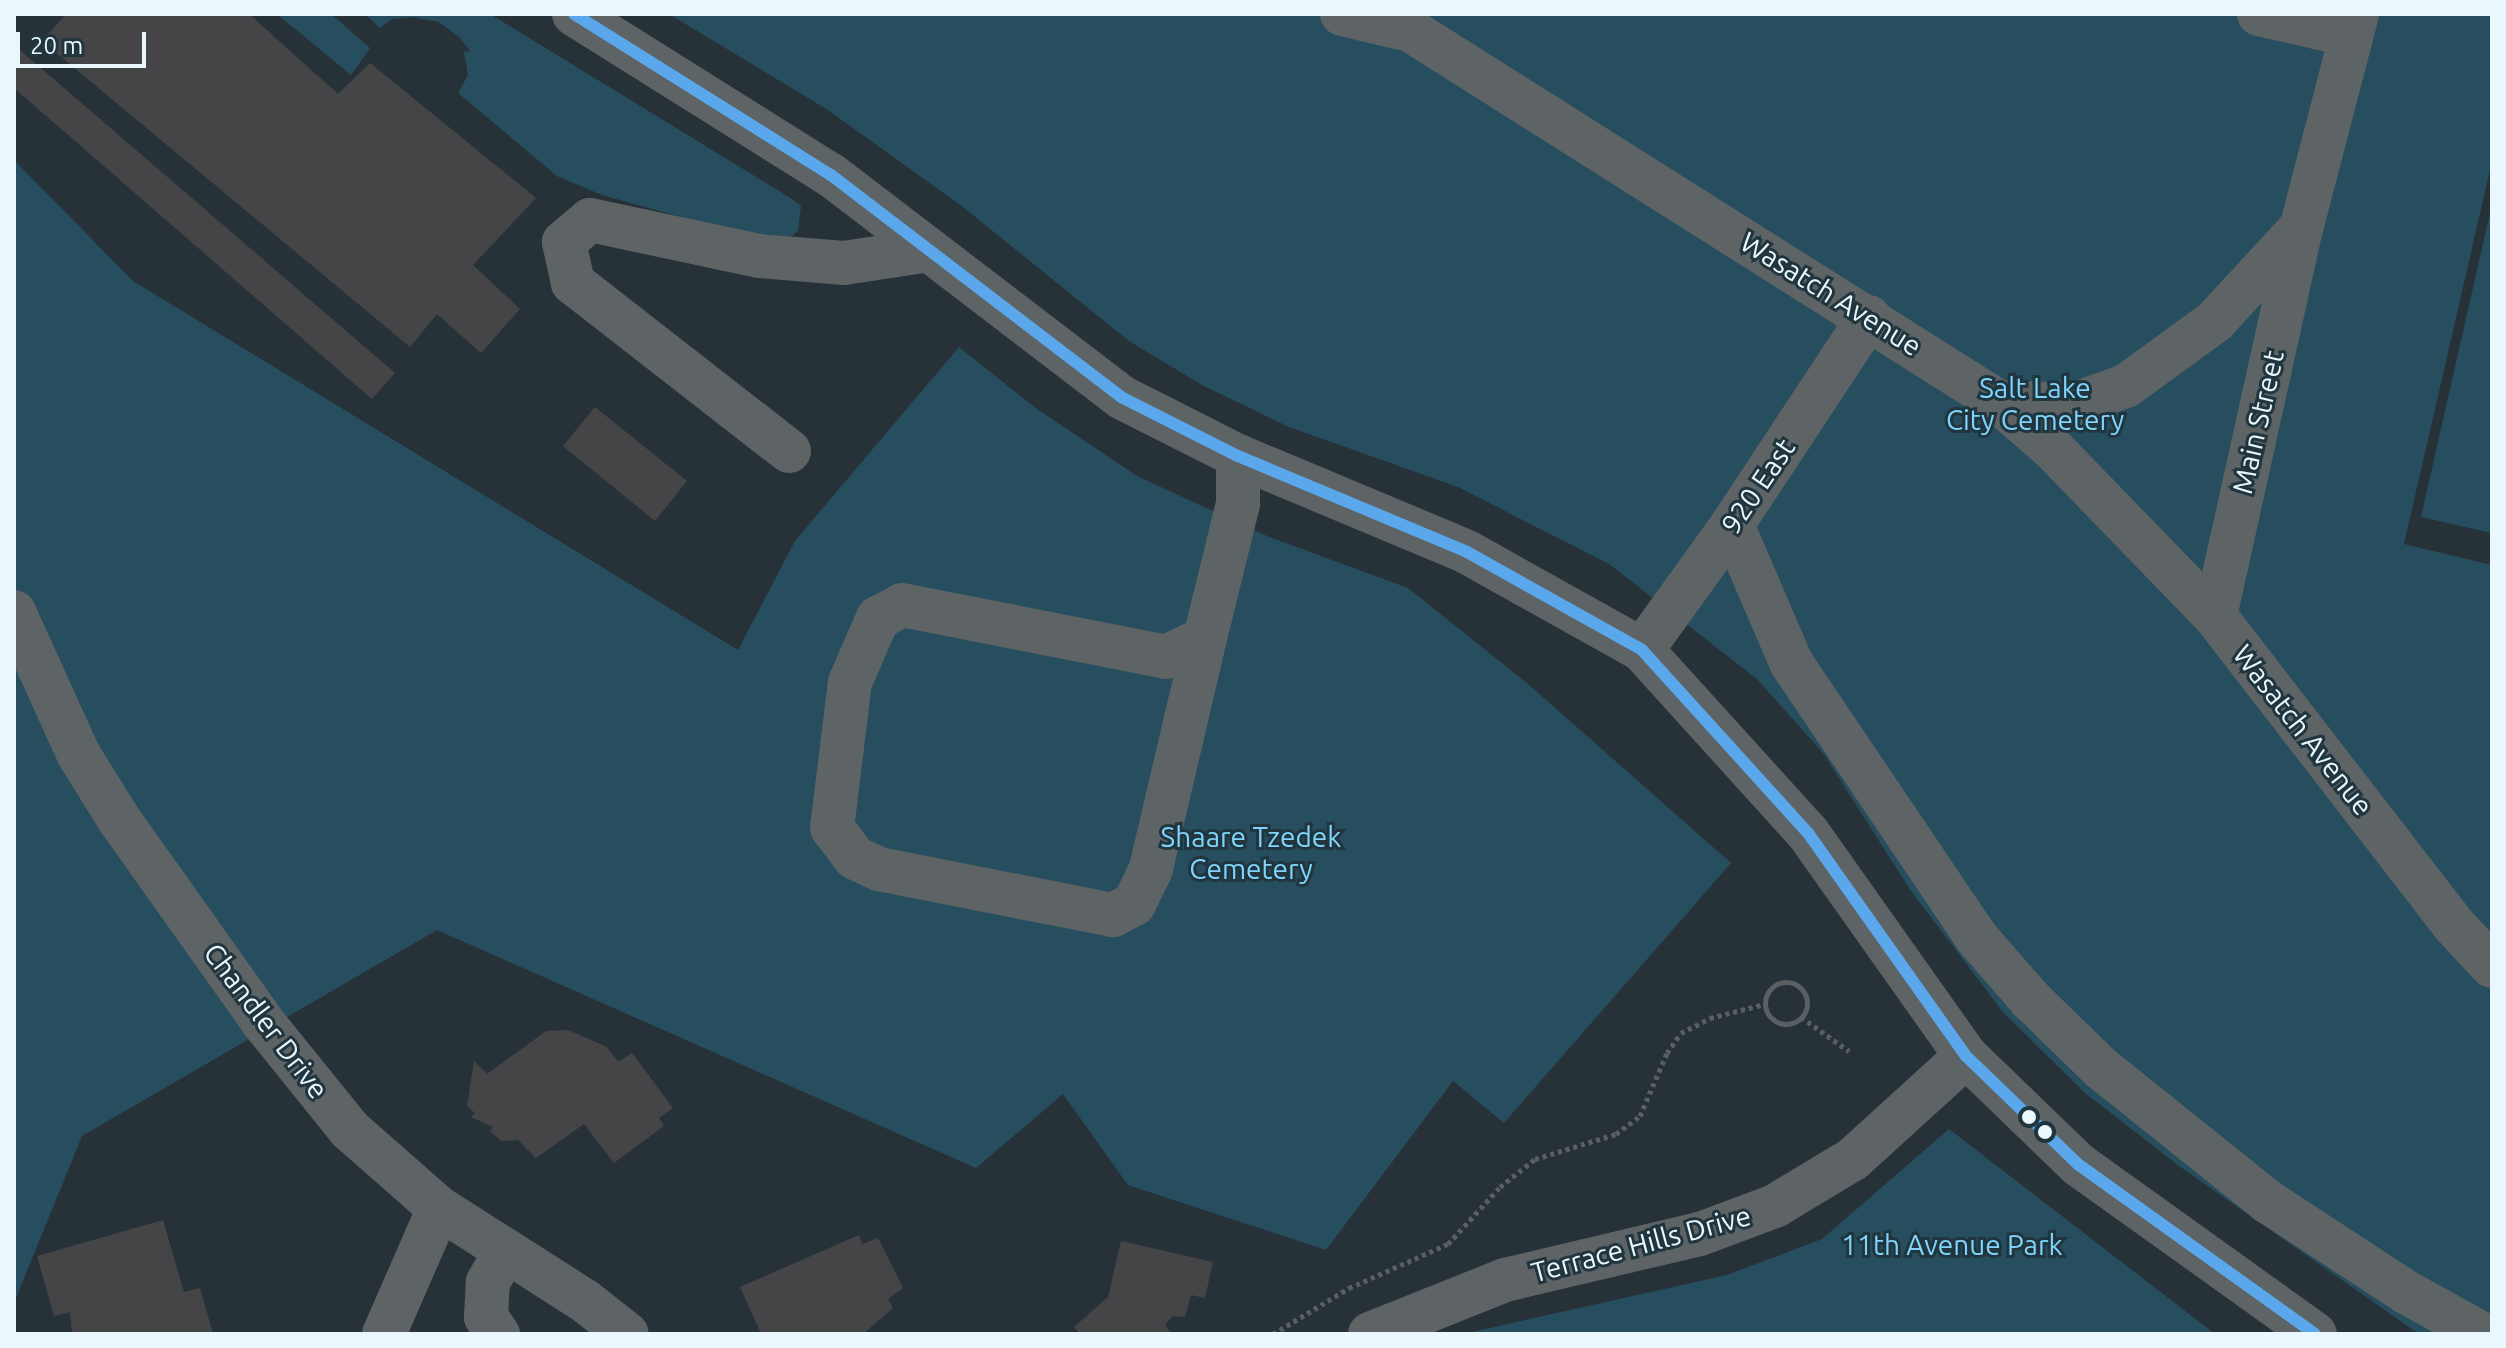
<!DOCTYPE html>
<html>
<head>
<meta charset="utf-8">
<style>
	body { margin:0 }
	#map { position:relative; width:2506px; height:1348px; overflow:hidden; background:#273238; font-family:Ubuntu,sans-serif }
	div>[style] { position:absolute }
	.green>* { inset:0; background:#274e5f }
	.building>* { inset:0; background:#454547 }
	.path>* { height:5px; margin-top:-2.5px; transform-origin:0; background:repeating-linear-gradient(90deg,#5a6062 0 4px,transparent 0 8px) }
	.path>.ring { margin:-2.5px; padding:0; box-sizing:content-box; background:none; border:5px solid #5a6062; border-radius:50% }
	.minor>* { height:44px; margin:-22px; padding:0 22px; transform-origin:22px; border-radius:22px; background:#5e6465 }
	.bus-1>* { height:12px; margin:-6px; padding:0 6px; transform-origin:6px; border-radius:6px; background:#5aa8eb }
	.dots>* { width:22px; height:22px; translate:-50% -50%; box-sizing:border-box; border:4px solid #21353e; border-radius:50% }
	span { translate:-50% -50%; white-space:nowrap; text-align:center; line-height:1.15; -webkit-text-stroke:6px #21353e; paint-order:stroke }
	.street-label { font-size:28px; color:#eaf7fd }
	.park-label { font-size:28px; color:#7ed4fa }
	.frame { position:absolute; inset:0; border:16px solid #eaf7fd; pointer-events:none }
	.scale { position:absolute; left:16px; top:32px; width:130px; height:36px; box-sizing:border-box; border:4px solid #eaf7fd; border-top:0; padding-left:10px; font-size:24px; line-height:28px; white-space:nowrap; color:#eaf7fd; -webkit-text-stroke:6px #21353e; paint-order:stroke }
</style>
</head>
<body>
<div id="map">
	<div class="green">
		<div style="clip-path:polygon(277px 14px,331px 14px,370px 48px,351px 75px)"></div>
		<div style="clip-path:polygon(365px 14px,490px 14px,792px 199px,801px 206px,798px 231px,790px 238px,724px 229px,602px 195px,557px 176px,458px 93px,468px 75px,464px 51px,471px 52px,459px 37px,439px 22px,412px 17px,392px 19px,380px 28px)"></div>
		<div style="clip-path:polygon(669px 14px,2492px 14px,2492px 161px,2404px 544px,2492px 565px,2492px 1334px,2419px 1334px,2179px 1166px,2084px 1092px,2003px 1012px,1911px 891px,1823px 753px,1757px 679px,1609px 564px,1458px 487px,1289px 427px,1202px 385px,1129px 341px,963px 207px,828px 110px)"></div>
		<div style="clip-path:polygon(14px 160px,133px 281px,738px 650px,795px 541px,959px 347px,1037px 409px,1137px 476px,1269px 537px,1408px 588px,1528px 684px,1731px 863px,1504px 1123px,1453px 1081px,1326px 1250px,1128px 1185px,1063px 1094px,976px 1168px,437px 930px,82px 1136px,14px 1303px)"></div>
		<div style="clip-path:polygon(2492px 204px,2492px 533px,2421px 517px)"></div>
		<div style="clip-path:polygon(1949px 1129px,2215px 1334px,1463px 1334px,1727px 1275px,1822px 1239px)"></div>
	</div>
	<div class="building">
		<div style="clip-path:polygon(66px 14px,249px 14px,338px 94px,370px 63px,536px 198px,473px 265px,520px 309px,481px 353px,437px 314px,410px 347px,42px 41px)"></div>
		<div style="clip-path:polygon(14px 45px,395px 373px,372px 399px,14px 88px)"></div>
		<div style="clip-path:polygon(595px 407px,687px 481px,655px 521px,563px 446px)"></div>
		<div style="clip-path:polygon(568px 1030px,607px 1047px,618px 1062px,632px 1053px,673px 1108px,659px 1118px,664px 1126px,614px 1163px,584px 1124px,536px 1158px,518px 1140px,501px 1141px,490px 1131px,493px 1127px,471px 1117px,475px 1113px,467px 1106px,474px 1061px,487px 1074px,546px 1031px)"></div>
		<div style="clip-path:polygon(163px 1220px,184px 1292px,200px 1288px,213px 1334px,72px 1334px,70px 1312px,54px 1316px,37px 1256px)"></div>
		<div style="clip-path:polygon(859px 1235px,862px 1244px,878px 1238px,903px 1288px,888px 1299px,893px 1308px,863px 1334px,761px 1334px,740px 1287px)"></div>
		<div style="clip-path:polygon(1121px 1241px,1213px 1262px,1205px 1298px,1191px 1295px,1185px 1317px,1173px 1316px,1165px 1324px,1171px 1334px,1080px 1334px,1074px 1327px,1108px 1297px)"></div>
	</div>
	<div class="path">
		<div class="ring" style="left:1765px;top:982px;width:37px;height:37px"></div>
		<div style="left:1801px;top:1017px;width:59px;rotate:35.3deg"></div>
		<div style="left:1273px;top:1334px;width:89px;rotate:-31.2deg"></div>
		<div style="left:1349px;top:1288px;width:108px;rotate:-24deg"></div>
		<div style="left:1448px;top:1244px;width:77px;rotate:-47.6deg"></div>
		<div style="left:1500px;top:1187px;width:45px;rotate:-38.7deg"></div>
		<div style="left:1535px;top:1159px;width:85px;rotate:-17.2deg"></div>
		<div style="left:1616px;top:1134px;width:30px;rotate:-37deg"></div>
		<div style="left:1640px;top:1116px;width:69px;rotate:-66.8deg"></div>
		<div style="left:1667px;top:1053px;width:24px;rotate:-55deg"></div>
		<div style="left:1681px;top:1033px;width:33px;rotate:-27deg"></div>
		<div style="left:1710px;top:1018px;width:57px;rotate:-14.3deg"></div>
	</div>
	<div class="minor">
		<div style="left:574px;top:14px;width:303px;rotate:32.1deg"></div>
		<div style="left:831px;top:175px;width:365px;rotate:37.4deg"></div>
		<div style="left:1121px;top:397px;width:131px;rotate:26.8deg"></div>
		<div style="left:1238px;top:456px;width:248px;rotate:22.7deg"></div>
		<div style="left:1467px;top:552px;width:201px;rotate:29.2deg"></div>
		<div style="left:1642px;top:650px;width:247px;rotate:47.8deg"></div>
		<div style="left:1808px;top:833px;width:273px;rotate:54.7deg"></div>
		<div style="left:1966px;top:1056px;width:157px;rotate:44deg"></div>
		<div style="left:2079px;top:1165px;width:290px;rotate:35.6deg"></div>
		<div style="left:1342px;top:14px;width:70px;rotate:13.2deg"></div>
		<div style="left:1410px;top:30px;width:697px;rotate:32.28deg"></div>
		<div style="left:1999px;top:402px;width:69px;rotate:40.9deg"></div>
		<div style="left:2051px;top:447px;width:235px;rotate:45.9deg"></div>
		<div style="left:2215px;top:616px;width:389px;rotate:52.3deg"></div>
		<div style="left:2453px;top:924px;width:57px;rotate:47.1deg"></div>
		<div style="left:2259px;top:14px;width:94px;rotate:12.9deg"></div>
		<div style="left:1999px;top:402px;width:73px;rotate:2.4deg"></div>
		<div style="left:2072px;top:405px;width:57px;rotate:-19.4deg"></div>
		<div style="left:2126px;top:386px;width:110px;rotate:-36.1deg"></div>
		<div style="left:2215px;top:321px;width:124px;rotate:-47.3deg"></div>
		<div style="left:789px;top:451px;width:274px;rotate:-142.1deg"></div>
		<div style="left:573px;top:283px;width:42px;rotate:-102.4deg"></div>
		<div style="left:564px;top:242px;width:34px;rotate:-40deg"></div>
		<div style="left:590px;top:220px;width:173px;rotate:12deg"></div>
		<div style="left:759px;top:256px;width:85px;rotate:4.7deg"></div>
		<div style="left:844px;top:263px;width:86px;rotate:-8.7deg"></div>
		<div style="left:1732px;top:525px;width:151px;rotate:66.7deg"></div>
		<div style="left:1792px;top:664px;width:329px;rotate:56deg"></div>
		<div style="left:1976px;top:937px;width:82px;rotate:48.9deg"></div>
		<div style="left:2030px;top:999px;width:99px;rotate:44.2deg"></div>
		<div style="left:2101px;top:1068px;width:213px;rotate:38.7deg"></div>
		<div style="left:2267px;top:1201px;width:166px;rotate:33.2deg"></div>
		<div style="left:2406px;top:1292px;width:87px;rotate:28.9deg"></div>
		<div style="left:14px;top:612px;width:157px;rotate:65.6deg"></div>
		<div style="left:79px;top:755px;width:74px;rotate:58.2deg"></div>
		<div style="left:118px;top:818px;width:249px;rotate:54.6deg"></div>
		<div style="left:262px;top:1021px;width:139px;rotate:51.1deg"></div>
		<div style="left:349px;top:1129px;width:120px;rotate:41.3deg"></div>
		<div style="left:439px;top:1208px;width:173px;rotate:32.5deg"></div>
		<div style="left:585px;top:1301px;width:53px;rotate:38.2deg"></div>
		<div style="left:2215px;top:616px;width:396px;rotate:-77.5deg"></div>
		<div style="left:2301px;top:229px;width:222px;rotate:-75.4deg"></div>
		<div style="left:1205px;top:638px;width:237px;rotate:103.2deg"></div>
		<div style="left:1151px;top:869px;width:39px;rotate:116deg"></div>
		<div style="left:1134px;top:904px;width:24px;rotate:152deg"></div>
		<div style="left:1113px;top:915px;width:238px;rotate:-168.9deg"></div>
		<div style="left:879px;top:869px;width:26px;rotate:-155deg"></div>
		<div style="left:855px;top:858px;width:38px;rotate:-127deg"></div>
		<div style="left:832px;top:828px;width:147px;rotate:-83deg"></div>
		<div style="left:850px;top:682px;width:70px;rotate:-66.4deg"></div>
		<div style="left:878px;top:618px;width:27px;rotate:-28deg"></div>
		<div style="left:902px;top:605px;width:269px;rotate:11.1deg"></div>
		<div style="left:1166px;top:657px;width:43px;rotate:-26deg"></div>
		<div style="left:1205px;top:638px;width:138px;rotate:-76.2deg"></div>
		<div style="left:1238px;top:504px;width:48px;rotate:-90deg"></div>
		<div style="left:1642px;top:650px;width:154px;rotate:-54.2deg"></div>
		<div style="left:1732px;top:525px;width:249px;rotate:-56.6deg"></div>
		<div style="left:384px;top:1334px;width:137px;rotate:-66.4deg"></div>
		<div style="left:498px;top:1334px;width:21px;rotate:-125deg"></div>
		<div style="left:486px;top:1317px;width:35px;rotate:-87deg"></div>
		<div style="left:488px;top:1282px;width:34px;rotate:-60deg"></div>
		<div style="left:1370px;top:1334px;width:145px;rotate:-21.8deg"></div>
		<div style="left:1505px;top:1280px;width:200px;rotate:-13.3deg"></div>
		<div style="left:1700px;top:1234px;width:80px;rotate:-20.5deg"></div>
		<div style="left:1775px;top:1206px;width:91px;rotate:-31.1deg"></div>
		<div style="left:1853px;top:1159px;width:153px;rotate:-42.3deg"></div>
	</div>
	<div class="bus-1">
		<div style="left:574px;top:14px;width:303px;rotate:32.1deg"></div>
		<div style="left:831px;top:175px;width:365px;rotate:37.4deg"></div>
		<div style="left:1121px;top:397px;width:131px;rotate:26.8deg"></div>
		<div style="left:1238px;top:456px;width:248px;rotate:22.7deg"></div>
		<div style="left:1467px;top:552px;width:201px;rotate:29.2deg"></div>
		<div style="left:1642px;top:650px;width:247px;rotate:47.8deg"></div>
		<div style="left:1808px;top:833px;width:273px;rotate:54.7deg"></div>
		<div style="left:1966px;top:1056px;width:157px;rotate:44deg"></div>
		<div style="left:2079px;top:1165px;width:290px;rotate:35.6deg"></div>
	</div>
	<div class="dots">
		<div style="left:2029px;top:1117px;background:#eaf7fd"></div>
		<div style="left:2045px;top:1132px;background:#eaf7fd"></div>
	</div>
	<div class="street-label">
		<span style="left:1831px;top:294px;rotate:32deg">Wasatch Avenue</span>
		<span style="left:2258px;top:422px;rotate:-77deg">Main Street</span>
		<span style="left:1758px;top:486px;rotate:-56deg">920 East</span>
		<span style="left:2303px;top:730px;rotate:52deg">Wasatch Avenue</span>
		<span style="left:266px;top:1021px;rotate:53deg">Chandler Drive</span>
		<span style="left:1641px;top:1244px;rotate:-15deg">Terrace Hills Drive</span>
	</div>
	<div class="park-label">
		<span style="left:2035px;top:404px">Salt Lake<br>City Cemetery</span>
		<span style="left:1251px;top:853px">Shaare Tzedek<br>Cemetery</span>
		<span style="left:1952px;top:1245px">11th Avenue Park</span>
	</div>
	<div class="frame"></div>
	<div class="scale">20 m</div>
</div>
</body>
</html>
